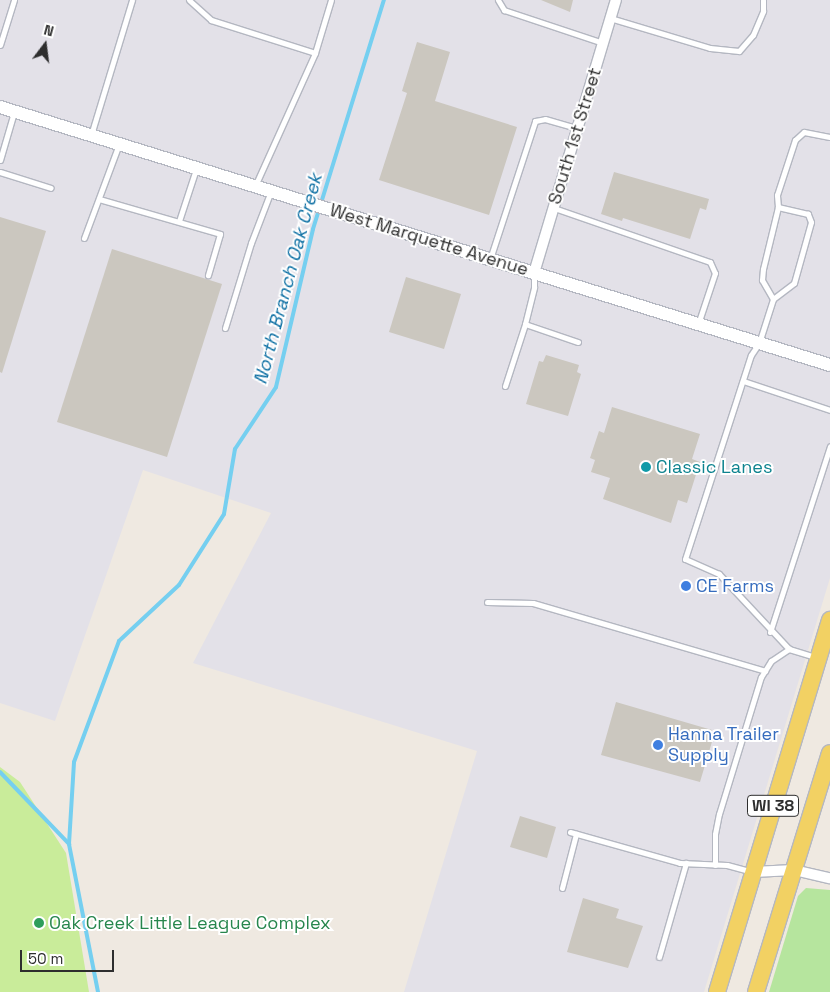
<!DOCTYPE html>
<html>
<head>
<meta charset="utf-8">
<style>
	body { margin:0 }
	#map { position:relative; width:830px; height:992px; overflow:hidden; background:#efe9e1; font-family:"Space Grotesk",sans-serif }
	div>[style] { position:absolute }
	.industrial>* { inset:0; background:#e3e1e8 }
	.green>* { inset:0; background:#b6e59e }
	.pitch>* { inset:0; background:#c9ec9a }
	.stream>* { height:4px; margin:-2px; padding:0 2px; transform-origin:2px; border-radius:2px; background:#75cff0 }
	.building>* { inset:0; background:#cbc7bf }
	.roads { filter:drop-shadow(1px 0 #b4b7c1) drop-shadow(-1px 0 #b4b7c1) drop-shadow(0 1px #b4b7c1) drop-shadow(0 -1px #b4b7c1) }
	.service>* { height:5px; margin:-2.5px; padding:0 2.5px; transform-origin:2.5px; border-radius:2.5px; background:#fff }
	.minor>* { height:10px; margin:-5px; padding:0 5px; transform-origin:5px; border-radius:5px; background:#fff }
	.tertiary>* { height:12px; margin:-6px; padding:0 6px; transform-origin:6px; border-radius:6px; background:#fff }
	.primary>* { height:16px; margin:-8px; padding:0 8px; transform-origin:8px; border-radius:8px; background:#f2d163 }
	.dots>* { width:14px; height:14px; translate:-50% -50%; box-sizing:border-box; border:2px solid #fff; border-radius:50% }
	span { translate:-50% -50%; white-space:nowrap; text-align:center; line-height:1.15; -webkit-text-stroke:4px #fff; paint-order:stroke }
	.shield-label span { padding:1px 4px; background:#fff; border:1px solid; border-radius:4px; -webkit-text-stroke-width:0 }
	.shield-label { font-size:16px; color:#2e2e2e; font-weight:700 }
	.street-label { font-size:18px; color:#2e2e2e }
	.culture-label { font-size:18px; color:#0d838f }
	.left { translate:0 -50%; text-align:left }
	.shop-label { font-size:18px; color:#366cbe }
	.leisure-label { font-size:18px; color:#27864d }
	.water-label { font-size:19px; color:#0d6fa3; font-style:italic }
	.north { position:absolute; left:20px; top:20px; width:50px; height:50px; -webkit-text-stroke:4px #fff; paint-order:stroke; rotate:15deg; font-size:14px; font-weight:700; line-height:20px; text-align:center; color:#2e2e2e }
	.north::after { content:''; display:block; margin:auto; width:18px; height:22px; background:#2e2e2e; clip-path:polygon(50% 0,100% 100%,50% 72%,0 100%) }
	.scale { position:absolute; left:20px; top:950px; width:94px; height:22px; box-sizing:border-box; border:2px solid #2e2e2e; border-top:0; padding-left:6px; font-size:15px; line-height:18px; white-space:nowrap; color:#2e2e2e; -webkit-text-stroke:4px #fff; paint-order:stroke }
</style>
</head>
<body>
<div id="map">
	<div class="industrial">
		<div style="clip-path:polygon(0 0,830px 0,830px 578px,704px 992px,404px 992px,477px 751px,193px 663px,271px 513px,143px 470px,55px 721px,0 703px)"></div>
	</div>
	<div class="green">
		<div style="clip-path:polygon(806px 888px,830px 890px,830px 992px,769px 992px,798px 896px)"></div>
	</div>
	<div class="pitch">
		<div style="clip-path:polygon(0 767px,20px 782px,66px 853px,89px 992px,0 992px)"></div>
	</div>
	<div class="stream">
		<div style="left:0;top:772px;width:100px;rotate:46.2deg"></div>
		<div style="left:98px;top:992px;width:151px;rotate:-101.1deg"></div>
		<div style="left:69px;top:844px;width:82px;rotate:-86.5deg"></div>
		<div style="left:74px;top:762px;width:129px;rotate:-69.6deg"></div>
		<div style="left:119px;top:641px;width:82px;rotate:-43deg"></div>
		<div style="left:179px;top:585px;width:84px;rotate:-57.6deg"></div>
		<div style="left:224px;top:514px;width:66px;rotate:-80.4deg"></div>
		<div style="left:235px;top:449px;width:74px;rotate:-56.5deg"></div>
		<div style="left:276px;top:387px;width:162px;rotate:-76.8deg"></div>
		<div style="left:313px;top:229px;width:240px;rotate:-72.8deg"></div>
	</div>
	<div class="building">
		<div style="clip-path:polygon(541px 0,573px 0,570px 12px)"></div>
		<div style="clip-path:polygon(417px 42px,450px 52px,435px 101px,517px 127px,489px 215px,379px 180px,407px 93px,402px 91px)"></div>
		<div style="clip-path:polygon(614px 172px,709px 199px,706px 210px,700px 208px,690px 239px,623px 218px,622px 221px,601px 214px)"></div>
		<div style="clip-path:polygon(0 217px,46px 231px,2px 373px,0 372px)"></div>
		<div style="clip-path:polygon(112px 249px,222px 284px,167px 457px,57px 422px)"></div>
		<div style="clip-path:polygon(406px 277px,461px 294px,444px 349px,389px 332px)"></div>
		<div style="clip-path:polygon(546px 355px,579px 365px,577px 372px,581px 374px,568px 416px,526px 404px,539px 361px,543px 362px)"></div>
		<div style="clip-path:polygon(612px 407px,700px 434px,692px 459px,700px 462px,687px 503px,678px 500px,671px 523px,603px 499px,610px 478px,591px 472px,595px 460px,590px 458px,599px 431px,604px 433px)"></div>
		<div style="clip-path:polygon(616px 702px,712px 730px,710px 734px,714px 735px,700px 782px,601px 755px)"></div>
		<div style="clip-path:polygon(520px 816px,556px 827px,547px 858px,510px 847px)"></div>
		<div style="clip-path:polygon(583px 898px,619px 909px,616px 918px,643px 926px,628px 968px,567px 952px)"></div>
	</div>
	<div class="roads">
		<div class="service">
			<div style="left:189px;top:0;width:30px;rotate:42deg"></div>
			<div style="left:211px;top:20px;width:109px;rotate:17.6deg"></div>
			<div style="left:498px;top:0;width:12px;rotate:59deg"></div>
			<div style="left:504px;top:10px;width:104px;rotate:18.4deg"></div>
			<div style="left:610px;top:18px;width:104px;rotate:16.7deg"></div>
			<div style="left:710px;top:48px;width:29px;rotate:6deg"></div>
			<div style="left:739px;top:51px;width:21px;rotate:-49deg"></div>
			<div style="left:753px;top:35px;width:26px;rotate:-67deg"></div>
			<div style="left:763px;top:11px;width:11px;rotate:-90deg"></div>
			<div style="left:0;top:45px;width:47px;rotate:-72.7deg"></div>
			<div style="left:91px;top:135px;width:141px;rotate:-73.1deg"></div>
			<div style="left:0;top:160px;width:50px;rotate:-73.7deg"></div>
			<div style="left:0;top:172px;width:53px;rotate:17.4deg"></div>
			<div style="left:255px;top:186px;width:146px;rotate:-65.7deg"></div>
			<div style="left:315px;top:53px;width:55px;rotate:-73.2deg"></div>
			<div style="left:99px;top:199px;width:126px;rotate:16.1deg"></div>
			<div style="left:220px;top:234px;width:43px;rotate:106.3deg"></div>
			<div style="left:554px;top:208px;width:165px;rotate:19.1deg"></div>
			<div style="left:710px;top:262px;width:12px;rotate:66deg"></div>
			<div style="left:715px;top:273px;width:54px;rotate:108.4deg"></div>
			<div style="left:179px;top:221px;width:55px;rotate:-71.9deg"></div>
			<div style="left:84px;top:238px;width:100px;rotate:-69.6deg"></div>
			<div style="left:490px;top:259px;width:145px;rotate:-71.9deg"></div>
			<div style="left:535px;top:121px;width:10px;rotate:-11deg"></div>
			<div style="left:545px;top:119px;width:33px;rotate:16deg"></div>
			<div style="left:773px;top:299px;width:26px;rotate:-37deg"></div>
			<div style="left:794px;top:283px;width:63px;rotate:-74.4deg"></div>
			<div style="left:811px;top:222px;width:9px;rotate:-111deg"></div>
			<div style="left:808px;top:214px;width:31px;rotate:-167deg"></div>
			<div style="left:525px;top:324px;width:56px;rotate:18.8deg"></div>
			<div style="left:225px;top:328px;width:89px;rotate:-73deg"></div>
			<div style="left:251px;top:243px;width:56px;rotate:-69deg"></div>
			<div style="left:743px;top:381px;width:92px;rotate:18.4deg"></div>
			<div style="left:505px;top:386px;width:65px;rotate:-72.1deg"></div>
			<div style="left:525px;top:324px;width:38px;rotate:-76deg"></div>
			<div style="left:534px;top:287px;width:14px;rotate:-90deg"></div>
			<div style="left:487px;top:602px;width:46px;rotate:1.2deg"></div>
			<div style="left:533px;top:603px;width:242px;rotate:16.3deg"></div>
			<div style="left:770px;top:632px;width:195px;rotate:-72.1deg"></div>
			<div style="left:789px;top:649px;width:103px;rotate:-133deg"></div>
			<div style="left:719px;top:574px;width:37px;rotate:-156deg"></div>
			<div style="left:685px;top:559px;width:214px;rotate:-72.1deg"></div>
			<div style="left:751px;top:355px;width:14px;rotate:-56deg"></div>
			<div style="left:759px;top:343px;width:46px;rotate:-72.3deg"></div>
			<div style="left:773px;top:299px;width:22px;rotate:-120deg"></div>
			<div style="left:762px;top:280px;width:11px;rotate:-85deg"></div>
			<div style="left:763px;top:269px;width:64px;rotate:-76.4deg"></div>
			<div style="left:778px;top:207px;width:12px;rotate:-95deg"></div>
			<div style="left:777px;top:195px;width:58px;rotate:-71.9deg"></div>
			<div style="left:795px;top:140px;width:12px;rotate:-42deg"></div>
			<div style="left:804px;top:132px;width:26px;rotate:11deg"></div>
			<div style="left:570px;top:832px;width:114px;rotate:15.7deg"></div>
			<div style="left:680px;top:863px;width:47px;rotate:2.4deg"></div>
			<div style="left:727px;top:865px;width:24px;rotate:15deg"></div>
			<div style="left:715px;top:865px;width:31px;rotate:-90deg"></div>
			<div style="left:715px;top:834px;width:20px;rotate:-79deg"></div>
			<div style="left:719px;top:814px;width:143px;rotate:-73deg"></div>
			<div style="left:761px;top:677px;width:19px;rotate:-58deg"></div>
			<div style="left:771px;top:661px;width:22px;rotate:-34deg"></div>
			<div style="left:789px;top:649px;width:27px;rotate:17deg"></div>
			<div style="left:562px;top:888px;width:56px;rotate:-75.5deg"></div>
			<div style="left:659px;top:957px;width:98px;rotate:-74deg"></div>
		</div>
		<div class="minor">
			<div style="left:534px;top:273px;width:285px;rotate:-73.3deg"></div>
			<div style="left:753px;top:872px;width:41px;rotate:-2.8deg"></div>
			<div style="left:794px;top:870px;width:37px;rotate:13deg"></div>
		</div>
		<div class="tertiary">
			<div style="left:0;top:107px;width:869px;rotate:17.27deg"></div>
		</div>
		<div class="primary">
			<div style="left:717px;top:992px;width:389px;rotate:-73.1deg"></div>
			<div style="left:756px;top:992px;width:250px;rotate:-72.8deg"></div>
		</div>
	</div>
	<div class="dots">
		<div style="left:646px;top:467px;background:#0f9aa8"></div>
		<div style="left:686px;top:586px;background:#3f7fe0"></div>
		<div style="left:658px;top:745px;background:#3f7fe0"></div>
		<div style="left:39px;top:923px;background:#2e9e5b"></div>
	</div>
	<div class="shield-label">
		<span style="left:773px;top:806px">WI 38</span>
	</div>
	<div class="street-label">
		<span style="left:575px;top:136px;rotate:-73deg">South 1st Street</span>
		<span style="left:429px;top:240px;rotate:17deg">West Marquette Avenue</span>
	</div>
	<div class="culture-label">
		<span class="left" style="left:656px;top:467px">Classic Lanes</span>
	</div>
	<div class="shop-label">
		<span class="left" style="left:696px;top:586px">CE Farms</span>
		<span class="left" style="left:668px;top:745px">Hanna Trailer<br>Supply</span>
	</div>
	<div class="leisure-label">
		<span class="left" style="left:49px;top:923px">Oak Creek Little League Complex</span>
	</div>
	<div class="water-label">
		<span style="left:288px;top:279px;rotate:-75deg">North Branch Oak Creek</span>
	</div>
	<div class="north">N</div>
	<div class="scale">50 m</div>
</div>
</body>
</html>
